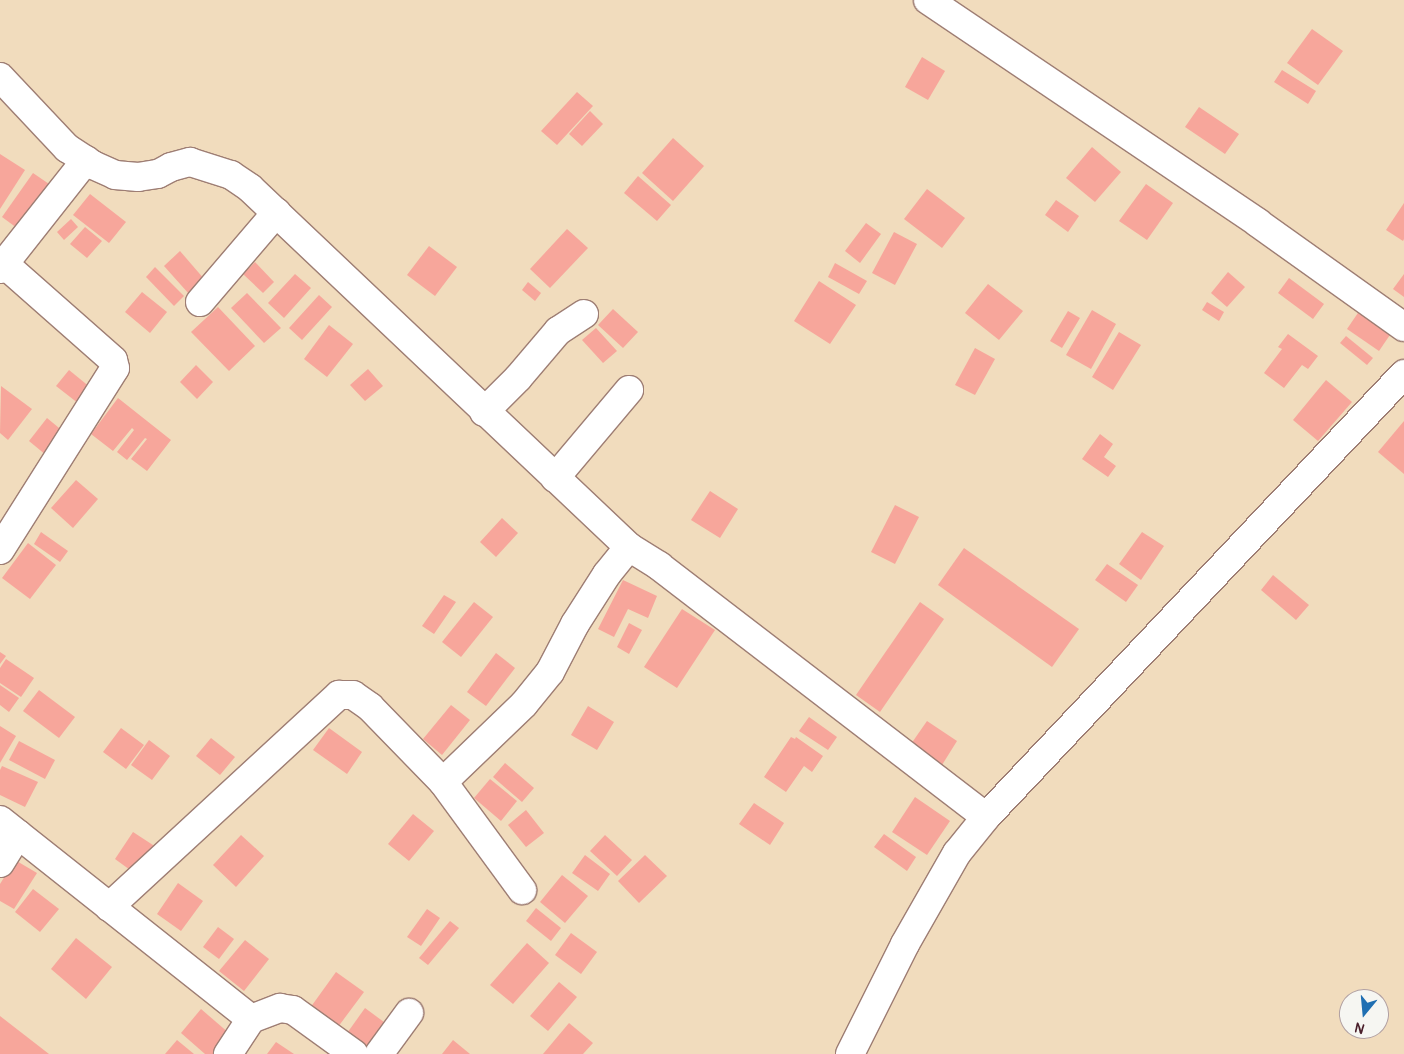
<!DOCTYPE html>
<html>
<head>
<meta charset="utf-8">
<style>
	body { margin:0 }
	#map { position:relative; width:1404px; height:1054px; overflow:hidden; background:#f1dcbd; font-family:Pangolin,sans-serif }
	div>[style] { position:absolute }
	.building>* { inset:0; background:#f7a69b }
	.roads { filter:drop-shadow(1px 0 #9e7e74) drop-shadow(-1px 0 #9e7e74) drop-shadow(0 1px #9e7e74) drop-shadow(0 -1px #9e7e74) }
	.minor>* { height:28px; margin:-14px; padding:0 14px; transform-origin:14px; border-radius:14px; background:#fff }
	span { translate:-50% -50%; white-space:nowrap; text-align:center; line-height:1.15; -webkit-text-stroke:5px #f6f6f2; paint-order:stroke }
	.north { position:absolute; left:1339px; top:989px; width:50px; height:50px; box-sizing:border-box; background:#f6f6f2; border:1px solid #b1a0a2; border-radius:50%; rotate:197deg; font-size:14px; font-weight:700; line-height:20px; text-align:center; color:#4a1f2b }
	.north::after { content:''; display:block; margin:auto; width:18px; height:22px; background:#1f6fb2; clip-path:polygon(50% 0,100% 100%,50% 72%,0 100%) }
</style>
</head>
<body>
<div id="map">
	<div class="building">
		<div style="clip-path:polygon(1312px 29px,1343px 51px,1318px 85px,1287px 63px)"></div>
		<div style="clip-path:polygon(922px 57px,945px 71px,928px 100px,905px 87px)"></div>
		<div style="clip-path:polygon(1282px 70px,1316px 91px,1308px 104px,1274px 82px)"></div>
		<div style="clip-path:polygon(577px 92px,593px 106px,557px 145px,541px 131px)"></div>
		<div style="clip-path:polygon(1199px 107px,1239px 134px,1225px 154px,1185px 127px)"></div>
		<div style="clip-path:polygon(590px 111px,603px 124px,582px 146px,569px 134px)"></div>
		<div style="clip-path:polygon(673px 138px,704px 166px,673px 201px,642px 173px)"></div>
		<div style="clip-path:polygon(1092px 147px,1121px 172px,1095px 202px,1066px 178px)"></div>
		<div style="clip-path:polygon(0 154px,25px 170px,0 209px)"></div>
		<div style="clip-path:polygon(33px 173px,52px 186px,21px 231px,2px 217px)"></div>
		<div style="clip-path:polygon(638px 176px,671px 205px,657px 221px,624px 193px)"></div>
		<div style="clip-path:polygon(1146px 184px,1173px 203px,1147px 240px,1119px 221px)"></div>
		<div style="clip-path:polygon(927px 189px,965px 218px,942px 248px,904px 219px)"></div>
		<div style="clip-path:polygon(90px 194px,126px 222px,109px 243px,73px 215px)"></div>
		<div style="clip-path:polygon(1056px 200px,1079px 216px,1068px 232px,1045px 215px)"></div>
		<div style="clip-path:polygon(1404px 203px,1404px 239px,1403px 241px,1386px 230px)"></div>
		<div style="clip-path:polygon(71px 219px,78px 227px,64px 240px,57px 232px)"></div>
		<div style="clip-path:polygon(866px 223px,881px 234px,860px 263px,845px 251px)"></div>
		<div style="clip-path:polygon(85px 227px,102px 241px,87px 258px,70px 244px)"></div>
		<div style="clip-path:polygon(567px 229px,588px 248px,550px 288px,530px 269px)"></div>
		<div style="clip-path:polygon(894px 232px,917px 244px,895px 285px,872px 273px)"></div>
		<div style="clip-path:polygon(429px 246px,457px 267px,435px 296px,407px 275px)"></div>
		<div style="clip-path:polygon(180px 251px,205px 280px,189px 294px,164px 266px)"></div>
		<div style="clip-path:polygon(255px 262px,274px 282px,263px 293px,243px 274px)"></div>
		<div style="clip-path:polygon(835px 263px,867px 281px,859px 294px,828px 277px)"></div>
		<div style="clip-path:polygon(155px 267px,184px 296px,174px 306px,146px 277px)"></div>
		<div style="clip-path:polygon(1228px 272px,1245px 287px,1227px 307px,1211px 293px)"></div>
		<div style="clip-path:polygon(295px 274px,311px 288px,284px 318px,268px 303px)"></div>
		<div style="clip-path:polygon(1404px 274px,1404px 297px,1393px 289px)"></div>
		<div style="clip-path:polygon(1289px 278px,1324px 304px,1313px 319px,1278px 293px)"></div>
		<div style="clip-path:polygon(819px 281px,856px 305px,830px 344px,794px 321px)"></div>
		<div style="clip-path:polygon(528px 282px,541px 293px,535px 301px,522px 290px)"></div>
		<div style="clip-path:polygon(988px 284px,1023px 311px,999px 340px,965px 313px)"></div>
		<div style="clip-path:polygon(142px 292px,167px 312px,150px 333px,125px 312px)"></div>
		<div style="clip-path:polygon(247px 293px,281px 328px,264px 343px,231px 308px)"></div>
		<div style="clip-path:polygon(319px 295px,332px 307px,302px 340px,289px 328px)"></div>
		<div style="clip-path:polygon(1207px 302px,1224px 312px,1219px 321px,1202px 310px)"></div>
		<div style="clip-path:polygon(218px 307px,255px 346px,229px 371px,191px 332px)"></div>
		<div style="clip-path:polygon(1362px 307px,1394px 329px,1379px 351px,1347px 329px)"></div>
		<div style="clip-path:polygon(613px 309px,638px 332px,623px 348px,598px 325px)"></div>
		<div style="clip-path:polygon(1092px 310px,1116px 324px,1091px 369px,1066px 355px)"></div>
		<div style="clip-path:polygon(1068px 311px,1080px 318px,1062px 348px,1050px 341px)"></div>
		<div style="clip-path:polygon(329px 325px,353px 344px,327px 377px,304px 359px)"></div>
		<div style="clip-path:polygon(596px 328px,617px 351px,603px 363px,582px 340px)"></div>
		<div style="clip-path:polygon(1119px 332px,1141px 345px,1113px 390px,1092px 377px)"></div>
		<div style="clip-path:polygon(1288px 334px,1318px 356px,1308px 369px,1302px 365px,1284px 388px,1264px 373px,1282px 349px,1278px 347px)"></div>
		<div style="clip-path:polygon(1346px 336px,1373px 358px,1367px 365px,1340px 343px)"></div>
		<div style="clip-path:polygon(975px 348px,995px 359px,975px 395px,955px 385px)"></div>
		<div style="clip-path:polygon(196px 365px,213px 382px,197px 399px,180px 382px)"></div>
		<div style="clip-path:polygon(368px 369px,383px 386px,365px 401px,350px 385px)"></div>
		<div style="clip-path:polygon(69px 370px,96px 392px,83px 407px,56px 386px)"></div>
		<div style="clip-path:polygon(1326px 380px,1352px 402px,1318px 441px,1293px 420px)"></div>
		<div style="clip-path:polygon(1px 386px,32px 409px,8px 440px,0 433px)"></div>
		<div style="clip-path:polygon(118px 398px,171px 440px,147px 471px,131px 459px,147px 439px,145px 438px,127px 460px,117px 452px,134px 430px,132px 428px,113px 451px,91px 434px)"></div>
		<div style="clip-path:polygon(47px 418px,70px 437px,52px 460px,29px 441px)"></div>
		<div style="clip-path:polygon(1404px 421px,1404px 474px,1378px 452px)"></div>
		<div style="clip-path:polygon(1100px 434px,1113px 444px,1104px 457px,1116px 466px,1108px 477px,1082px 459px)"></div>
		<div style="clip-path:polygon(76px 480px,98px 499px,73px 528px,51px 508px)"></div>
		<div style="clip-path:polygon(710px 491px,738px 509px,720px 538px,691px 520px)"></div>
		<div style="clip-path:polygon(895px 505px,919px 517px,895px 564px,871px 552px)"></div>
		<div style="clip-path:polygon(502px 518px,518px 533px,496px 557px,480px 542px)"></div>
		<div style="clip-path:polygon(41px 532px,68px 551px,60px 562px,34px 544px)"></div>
		<div style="clip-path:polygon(1142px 532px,1164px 546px,1141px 580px,1119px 564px)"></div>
		<div style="clip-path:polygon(28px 543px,56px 565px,30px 599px,2px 578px)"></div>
		<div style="clip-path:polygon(964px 548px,1079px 629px,1052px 667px,938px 585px)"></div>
		<div style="clip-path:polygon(1107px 564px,1138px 585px,1126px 602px,1095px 580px)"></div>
		<div style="clip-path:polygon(1273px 575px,1309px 605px,1296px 620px,1261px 590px)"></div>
		<div style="clip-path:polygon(623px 580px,657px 596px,648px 618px,628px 609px,614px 637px,598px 629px)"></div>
		<div style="clip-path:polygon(444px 595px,456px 602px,434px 634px,422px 626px)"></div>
		<div style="clip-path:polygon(474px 602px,493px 617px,461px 657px,442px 642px)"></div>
		<div style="clip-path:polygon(920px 602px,944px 619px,880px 712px,856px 695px)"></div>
		<div style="clip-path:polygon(682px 609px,715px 630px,677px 688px,644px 667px)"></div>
		<div style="clip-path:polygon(629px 623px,642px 630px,629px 654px,617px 647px)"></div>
		<div style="clip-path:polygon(0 652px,6px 656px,0 664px)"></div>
		<div style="clip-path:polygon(496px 653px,515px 668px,486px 706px,467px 692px)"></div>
		<div style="clip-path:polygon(6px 659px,34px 678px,21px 697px,0 683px,0 668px)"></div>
		<div style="clip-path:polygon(0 685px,19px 698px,9px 712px,0 705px)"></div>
		<div style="clip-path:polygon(39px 690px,75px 717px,59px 738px,23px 711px)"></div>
		<div style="clip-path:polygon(451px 705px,470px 720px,442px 755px,423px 739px)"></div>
		<div style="clip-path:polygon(588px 706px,614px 722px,597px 750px,571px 735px)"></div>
		<div style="clip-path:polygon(809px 717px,837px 737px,828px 750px,799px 731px)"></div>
		<div style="clip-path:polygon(927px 721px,957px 741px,942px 765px,911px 744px)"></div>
		<div style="clip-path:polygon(0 726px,16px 736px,0 763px)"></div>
		<div style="clip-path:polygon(121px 728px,144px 745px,126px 769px,103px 752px)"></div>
		<div style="clip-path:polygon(329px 728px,362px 752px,347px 774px,313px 750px)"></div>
		<div style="clip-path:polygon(791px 737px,795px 739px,796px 737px,823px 756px,812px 772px,804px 766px,786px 792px,764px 777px)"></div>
		<div style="clip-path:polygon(211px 738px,235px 757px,220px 775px,196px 756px)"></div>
		<div style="clip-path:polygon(149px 740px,170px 756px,152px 780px,131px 765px)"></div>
		<div style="clip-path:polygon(19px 741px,55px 760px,45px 779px,9px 760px)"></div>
		<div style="clip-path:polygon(505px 763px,534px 788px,522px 802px,493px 777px)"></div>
		<div style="clip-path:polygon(2px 766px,38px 782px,25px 807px,0 795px,0 770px)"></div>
		<div style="clip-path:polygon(490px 779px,517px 801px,501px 821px,474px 798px)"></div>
		<div style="clip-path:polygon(915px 797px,950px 821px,927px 855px,892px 832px)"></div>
		<div style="clip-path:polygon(754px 803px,784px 823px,770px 845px,739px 824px)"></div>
		<div style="clip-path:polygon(526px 810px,544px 833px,526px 847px,508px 825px)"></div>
		<div style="clip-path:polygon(413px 814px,434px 831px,409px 861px,388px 844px)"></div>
		<div style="clip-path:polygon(133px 832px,156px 847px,137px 875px,115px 859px)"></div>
		<div style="clip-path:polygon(884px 834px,916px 857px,907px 871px,874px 847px)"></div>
		<div style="clip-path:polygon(241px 835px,264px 856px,236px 887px,213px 865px)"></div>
		<div style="clip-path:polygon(605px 835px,632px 860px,617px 876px,590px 851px)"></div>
		<div style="clip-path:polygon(585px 855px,610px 874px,598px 891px,572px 873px)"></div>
		<div style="clip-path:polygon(645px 855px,667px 876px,639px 903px,618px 881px)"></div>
		<div style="clip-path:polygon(15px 860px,37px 873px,14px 909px,0 901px,0 884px)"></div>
		<div style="clip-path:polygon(562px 875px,588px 896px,565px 923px,540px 902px)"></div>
		<div style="clip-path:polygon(178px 883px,203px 901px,181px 931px,157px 914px)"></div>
		<div style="clip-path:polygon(33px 889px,59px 909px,40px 932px,15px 912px)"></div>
		<div style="clip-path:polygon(536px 908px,561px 928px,551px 941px,526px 921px)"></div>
		<div style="clip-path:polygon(427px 909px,440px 918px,421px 946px,407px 937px)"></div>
		<div style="clip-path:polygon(450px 921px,459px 928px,428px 965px,419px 958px)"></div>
		<div style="clip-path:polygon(218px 927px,234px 939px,219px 959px,203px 947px)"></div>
		<div style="clip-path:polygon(571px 933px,597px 952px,581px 974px,555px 955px)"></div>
		<div style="clip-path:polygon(76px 938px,112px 967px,86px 999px,51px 969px)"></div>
		<div style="clip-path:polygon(245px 940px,269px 959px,244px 991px,219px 971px)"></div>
		<div style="clip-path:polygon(527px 943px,549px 963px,513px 1004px,490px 985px)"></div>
		<div style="clip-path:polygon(336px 972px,364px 992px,332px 1035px,305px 1015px)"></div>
		<div style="clip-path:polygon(559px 982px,577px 997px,548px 1031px,530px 1016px)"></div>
		<div style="clip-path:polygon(365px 1008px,392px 1028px,372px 1054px,345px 1036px)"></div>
		<div style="clip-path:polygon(201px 1009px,237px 1040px,224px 1054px,205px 1054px,181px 1033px)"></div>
		<div style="clip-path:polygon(0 1016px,49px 1054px,0 1054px)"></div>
		<div style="clip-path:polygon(569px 1023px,593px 1043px,583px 1054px,543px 1054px)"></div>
		<div style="clip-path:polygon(177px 1040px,194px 1054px,165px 1054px)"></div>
		<div style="clip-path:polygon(453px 1040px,470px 1054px,442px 1054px)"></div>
		<div style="clip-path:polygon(276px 1042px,294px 1054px,267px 1054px)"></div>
	</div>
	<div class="roads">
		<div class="minor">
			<div style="left:928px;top:0;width:398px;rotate:34deg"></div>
			<div style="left:1258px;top:223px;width:179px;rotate:35.5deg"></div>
			<div style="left:0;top:77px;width:98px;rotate:46.7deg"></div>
			<div style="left:67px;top:148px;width:31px;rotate:33deg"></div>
			<div style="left:93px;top:165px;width:24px;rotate:24deg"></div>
			<div style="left:115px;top:175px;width:23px;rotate:5deg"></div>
			<div style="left:138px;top:177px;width:20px;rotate:-9deg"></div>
			<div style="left:158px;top:174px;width:15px;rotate:-28deg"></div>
			<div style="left:171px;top:167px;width:20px;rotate:-15deg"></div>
			<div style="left:190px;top:162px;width:43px;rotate:17.6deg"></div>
			<div style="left:231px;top:175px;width:23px;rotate:34deg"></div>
			<div style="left:250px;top:188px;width:522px;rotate:43.45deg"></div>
			<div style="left:629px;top:547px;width:36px;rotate:32deg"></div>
			<div style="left:659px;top:566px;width:412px;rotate:37.5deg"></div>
			<div style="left:0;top:269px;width:139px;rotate:-51.7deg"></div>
			<div style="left:200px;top:302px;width:118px;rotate:-49.5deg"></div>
			<div style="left:484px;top:412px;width:48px;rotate:-45deg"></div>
			<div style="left:518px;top:378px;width:62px;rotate:-49.6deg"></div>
			<div style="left:558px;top:331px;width:31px;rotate:-33deg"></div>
			<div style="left:555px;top:478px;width:115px;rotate:-49.9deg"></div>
			<div style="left:0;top:550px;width:215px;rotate:-57.7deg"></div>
			<div style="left:115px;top:368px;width:8px;rotate:-104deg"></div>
			<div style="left:113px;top:360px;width:145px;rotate:-138.6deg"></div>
			<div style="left:443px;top:782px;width:134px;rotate:53.8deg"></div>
			<div style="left:0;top:820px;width:320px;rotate:38.4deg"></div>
			<div style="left:251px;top:1019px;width:42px;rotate:123.3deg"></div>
			<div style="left:0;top:863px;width:34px;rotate:-58deg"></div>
			<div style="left:109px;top:907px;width:313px;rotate:-42.7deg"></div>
			<div style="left:339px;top:695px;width:14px"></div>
			<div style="left:353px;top:695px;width:21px;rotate:35deg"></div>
			<div style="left:370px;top:707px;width:105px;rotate:45.8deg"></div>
			<div style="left:443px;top:782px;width:112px;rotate:-43.9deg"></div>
			<div style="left:524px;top:704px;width:41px;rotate:-50.9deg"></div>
			<div style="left:550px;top:672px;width:54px;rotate:-62.5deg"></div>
			<div style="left:575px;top:624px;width:59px;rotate:-57.4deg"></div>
			<div style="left:607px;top:574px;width:35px;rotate:-51deg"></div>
			<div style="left:251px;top:1019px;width:31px;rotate:-21deg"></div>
			<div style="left:280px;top:1008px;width:13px;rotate:9deg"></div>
			<div style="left:293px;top:1010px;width:75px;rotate:35.8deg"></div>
			<div style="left:379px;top:1054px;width:51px;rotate:-53.8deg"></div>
			<div style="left:850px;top:1054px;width:123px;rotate:-63.4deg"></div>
			<div style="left:905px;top:944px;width:105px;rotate:-60.3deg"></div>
			<div style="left:957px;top:853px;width:46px;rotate:-51.1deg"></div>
			<div style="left:986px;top:817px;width:609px;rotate:-46.66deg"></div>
		</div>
	</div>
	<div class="north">N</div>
</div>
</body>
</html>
